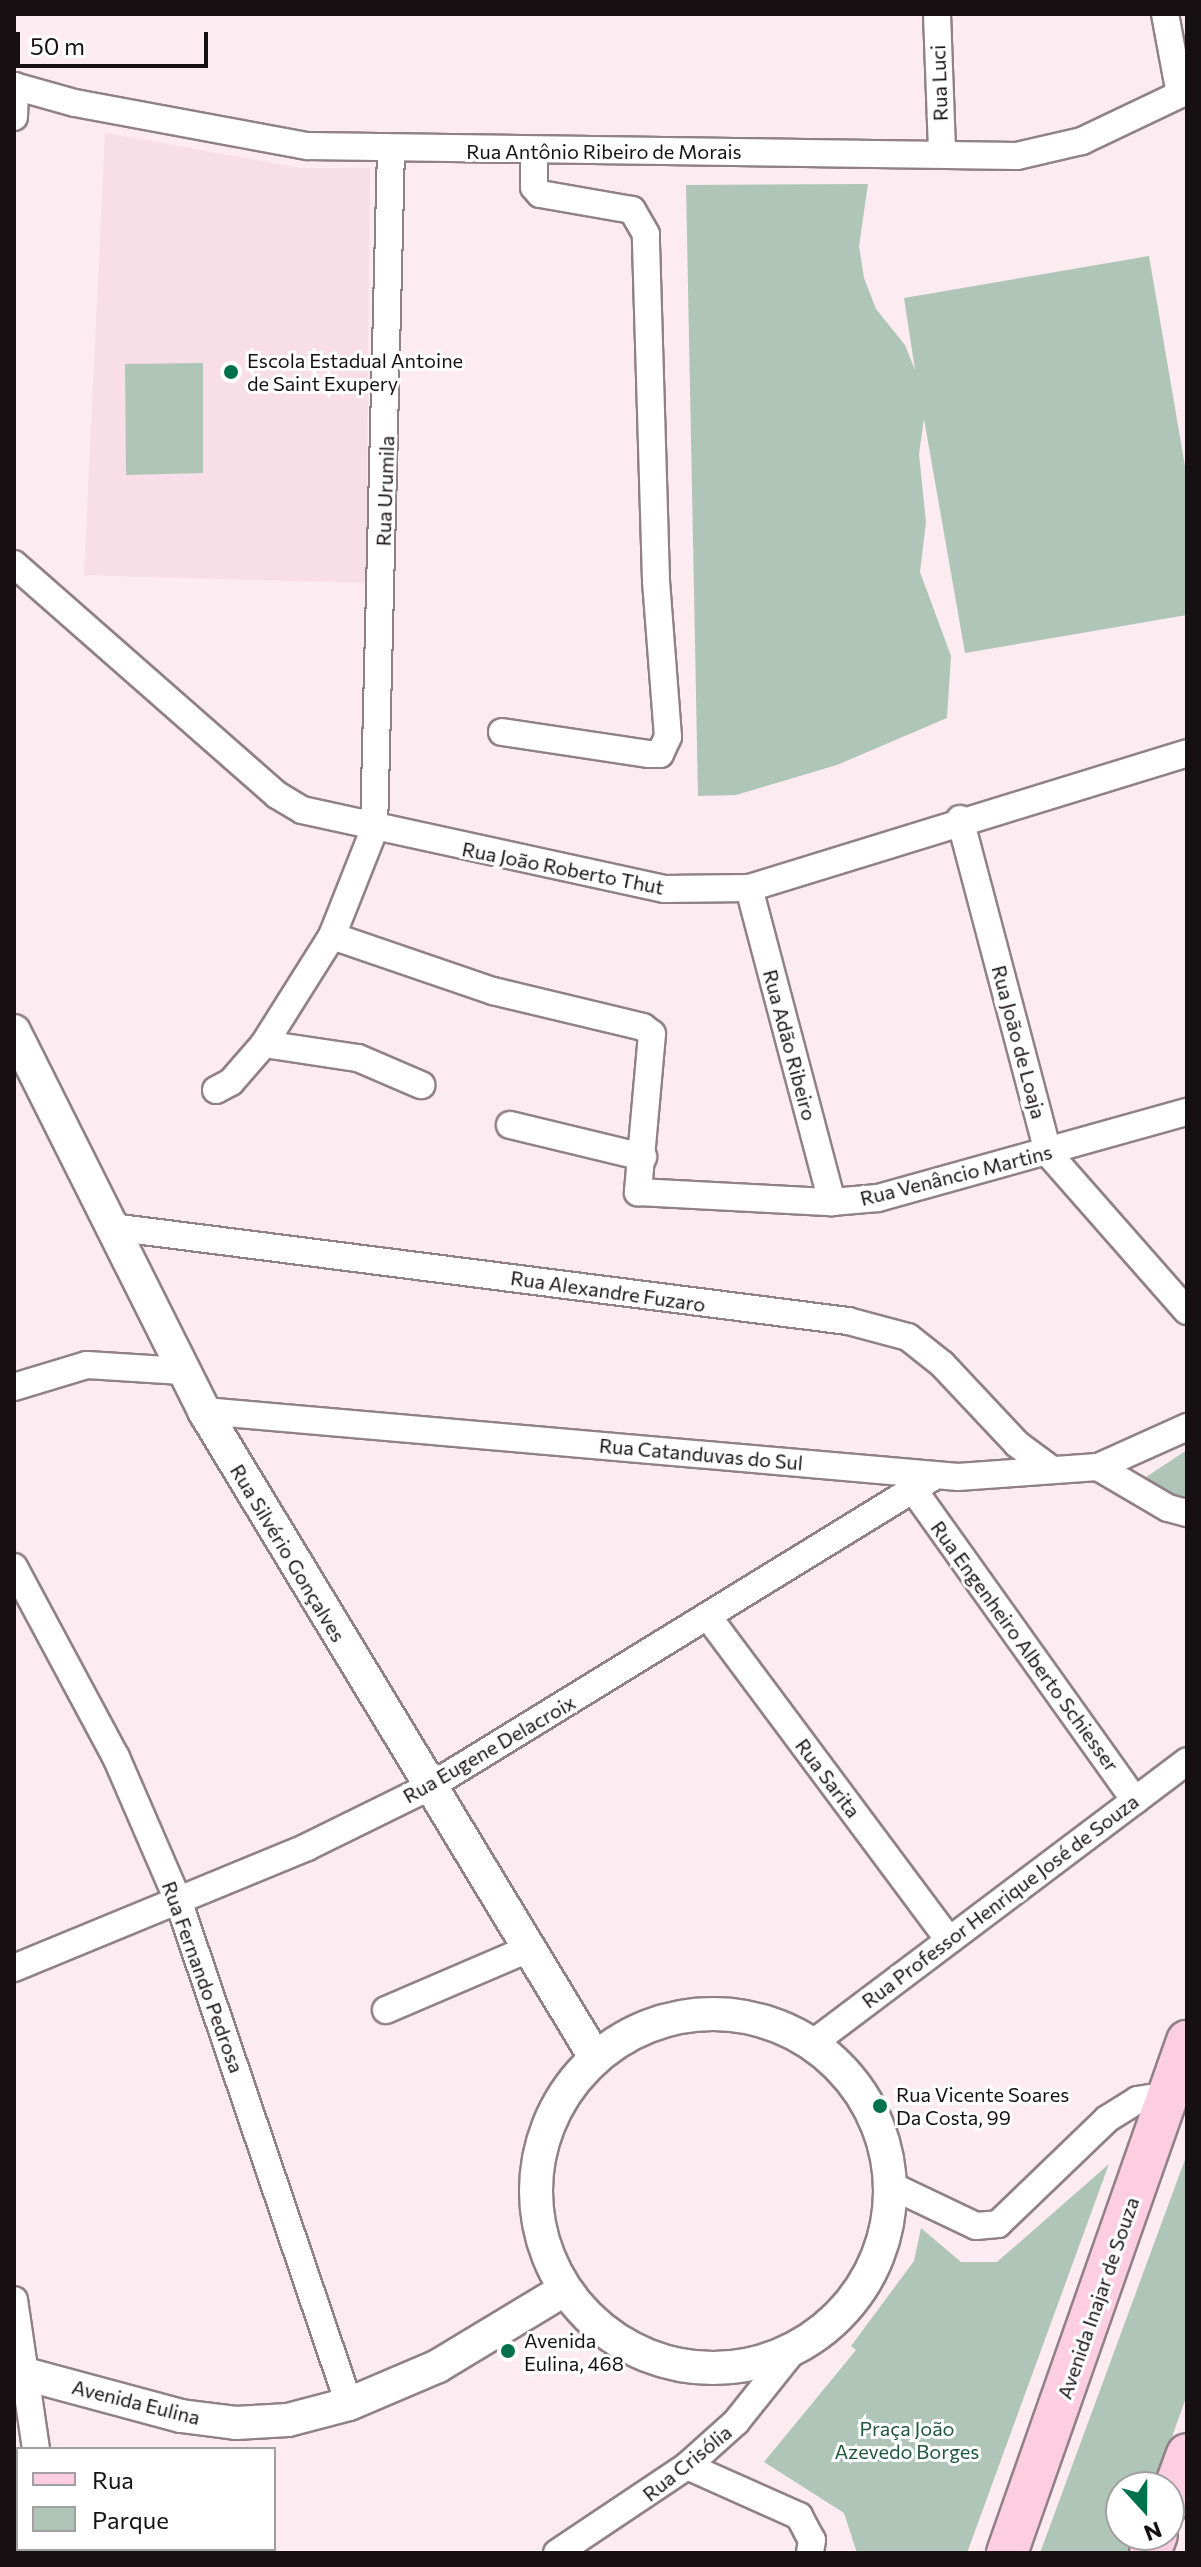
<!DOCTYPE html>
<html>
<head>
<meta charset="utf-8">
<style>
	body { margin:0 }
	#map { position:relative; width:1201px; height:2567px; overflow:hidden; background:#fcebf0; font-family:Commissioner,sans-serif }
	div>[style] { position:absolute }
	.built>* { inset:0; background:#f8dee6 }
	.green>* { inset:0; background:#aec5b8 }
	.roads { filter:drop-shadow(2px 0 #908186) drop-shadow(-2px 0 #908186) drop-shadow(0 2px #908186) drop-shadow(0 -2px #908186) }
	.minor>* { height:26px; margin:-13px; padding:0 13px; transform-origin:13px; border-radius:13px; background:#fff }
	.tertiary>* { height:32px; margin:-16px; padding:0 16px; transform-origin:16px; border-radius:16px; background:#fff }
	.tertiary>.ring { margin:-16px; padding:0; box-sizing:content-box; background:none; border:32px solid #fff; border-radius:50% }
	.primary>* { height:40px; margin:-20px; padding:0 20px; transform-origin:20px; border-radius:20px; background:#fdcedf }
	.dots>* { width:22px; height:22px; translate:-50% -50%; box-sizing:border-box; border:4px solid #fff; border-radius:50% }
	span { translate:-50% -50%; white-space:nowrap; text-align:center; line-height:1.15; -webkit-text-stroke:6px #fff; paint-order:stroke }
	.street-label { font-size:20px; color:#161012 }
	.poi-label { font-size:20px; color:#161012 }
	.left { translate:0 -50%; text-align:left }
	.park-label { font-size:20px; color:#1f573e }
	.frame { position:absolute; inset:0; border:16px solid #161012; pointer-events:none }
	.legend { position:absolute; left:16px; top:2447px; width:260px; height:104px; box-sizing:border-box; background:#fff; border:2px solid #a29fa0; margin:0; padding:10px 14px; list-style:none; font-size:24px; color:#161012 }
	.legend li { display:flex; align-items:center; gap:16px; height:40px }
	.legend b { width:40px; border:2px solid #a29fa0 }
	.north { position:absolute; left:1105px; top:2471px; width:80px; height:80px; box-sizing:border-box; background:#fff; border:2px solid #a29fa0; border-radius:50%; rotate:159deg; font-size:22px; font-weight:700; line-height:32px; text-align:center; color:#161012 }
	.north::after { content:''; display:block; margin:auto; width:28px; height:36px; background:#00724b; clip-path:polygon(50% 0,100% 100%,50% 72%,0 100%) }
	.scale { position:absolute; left:16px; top:32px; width:192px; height:36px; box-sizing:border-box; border:4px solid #161012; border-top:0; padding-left:10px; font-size:24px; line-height:28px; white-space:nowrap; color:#161012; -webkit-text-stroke:6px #fff; paint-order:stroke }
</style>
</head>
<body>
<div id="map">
	<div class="built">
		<div style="clip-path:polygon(105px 133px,301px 168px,370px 168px,366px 583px,84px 575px)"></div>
	</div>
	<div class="green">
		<div style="clip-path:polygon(868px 184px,859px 246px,864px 278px,876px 309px,905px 345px,915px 370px,904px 298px,1149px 256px,1187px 478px,1187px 615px,965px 653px,924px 419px,919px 454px,926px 522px,920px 572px,951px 656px,947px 718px,837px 765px,736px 795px,698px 796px,686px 185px)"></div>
		<div style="clip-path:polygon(203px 363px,203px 473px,126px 475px,125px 364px)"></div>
		<div style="clip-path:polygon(1187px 1450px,1187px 1502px,1143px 1479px)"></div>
		<div style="clip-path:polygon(1187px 2154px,1187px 2395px,1154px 2487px,1121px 2487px,1121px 2535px,1136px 2535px,1130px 2553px,1040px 2553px)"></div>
		<div style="clip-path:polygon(1109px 2164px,967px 2553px,857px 2553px,844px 2513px,764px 2462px,856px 2350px,851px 2346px,914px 2261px,921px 2228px,961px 2262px,997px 2262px)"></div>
	</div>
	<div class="roads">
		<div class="minor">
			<div style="left:937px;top:14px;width:139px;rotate:87.9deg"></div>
			<div style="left:1165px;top:14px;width:81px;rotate:79.4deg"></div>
			<div style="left:14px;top:86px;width:63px;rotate:15.6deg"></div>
			<div style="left:75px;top:103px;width:237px;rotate:10.5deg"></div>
			<div style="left:308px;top:146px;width:709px;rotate:0.81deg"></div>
			<div style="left:1017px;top:156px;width:67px;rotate:-13deg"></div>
			<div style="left:1082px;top:141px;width:116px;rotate:-25.5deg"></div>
			<div style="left:14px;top:117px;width:31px;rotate:-88deg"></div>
			<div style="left:14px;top:564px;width:350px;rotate:41.3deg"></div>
			<div style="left:277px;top:795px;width:29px;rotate:31deg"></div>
			<div style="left:302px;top:810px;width:371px;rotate:12.3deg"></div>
			<div style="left:664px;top:889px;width:85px;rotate:-0.7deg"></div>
			<div style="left:749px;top:888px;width:458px;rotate:-17.1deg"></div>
			<div style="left:502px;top:732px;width:149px;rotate:8.5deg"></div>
			<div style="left:649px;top:754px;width:11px"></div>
			<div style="left:660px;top:754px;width:19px;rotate:-65deg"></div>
			<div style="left:668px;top:737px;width:157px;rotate:-94.4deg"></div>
			<div style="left:656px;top:580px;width:346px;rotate:-91.7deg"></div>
			<div style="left:646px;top:234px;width:28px;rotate:-120deg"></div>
			<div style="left:632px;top:210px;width:93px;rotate:-170.1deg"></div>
			<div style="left:540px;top:194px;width:9px;rotate:-131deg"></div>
			<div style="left:534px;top:187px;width:36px;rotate:-90deg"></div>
			<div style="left:960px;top:819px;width:345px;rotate:75.2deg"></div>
			<div style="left:1048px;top:1153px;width:210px;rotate:48.7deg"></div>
			<div style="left:749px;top:888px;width:325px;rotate:75.2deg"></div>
			<div style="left:332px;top:936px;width:170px;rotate:18.9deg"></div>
			<div style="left:493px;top:991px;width:154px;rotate:13.5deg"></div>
			<div style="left:643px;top:1027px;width:11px;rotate:38deg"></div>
			<div style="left:652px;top:1034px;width:159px;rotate:95.1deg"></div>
			<div style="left:638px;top:1192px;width:194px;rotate:3deg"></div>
			<div style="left:832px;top:1202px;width:46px;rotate:-5deg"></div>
			<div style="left:878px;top:1198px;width:321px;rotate:-15.6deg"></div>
			<div style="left:264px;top:1044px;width:95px;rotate:8.5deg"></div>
			<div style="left:358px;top:1058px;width:69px;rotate:23.2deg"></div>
			<div style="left:216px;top:1090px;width:17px;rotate:-28deg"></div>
			<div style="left:231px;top:1082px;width:50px;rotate:-49deg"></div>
			<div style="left:264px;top:1044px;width:128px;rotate:-57.8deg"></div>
			<div style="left:332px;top:936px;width:114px;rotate:-68.4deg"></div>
			<div style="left:374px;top:830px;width:679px;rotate:-88.57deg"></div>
			<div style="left:510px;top:1125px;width:137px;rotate:13.5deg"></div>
			<div style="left:112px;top:1227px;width:742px;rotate:7.28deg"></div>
			<div style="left:848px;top:1321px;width:62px;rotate:14.9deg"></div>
			<div style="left:908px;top:1337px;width:43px;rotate:38.5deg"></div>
			<div style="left:942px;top:1364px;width:110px;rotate:46.8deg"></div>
			<div style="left:1017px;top:1444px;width:42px;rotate:36.3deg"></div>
			<div style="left:14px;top:1387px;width:76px;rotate:-16.8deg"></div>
			<div style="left:87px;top:1365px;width:95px;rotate:3.6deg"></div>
			<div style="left:204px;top:1411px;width:757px;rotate:5deg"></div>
			<div style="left:958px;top:1477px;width:140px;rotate:-4.1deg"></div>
			<div style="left:1098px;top:1467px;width:98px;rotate:-24.2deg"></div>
			<div style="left:1098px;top:1467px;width:81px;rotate:30.4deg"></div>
			<div style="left:1168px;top:1508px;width:20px;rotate:15deg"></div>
			<div style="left:915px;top:1492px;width:379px;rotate:54.5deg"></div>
			<div style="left:14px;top:1567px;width:216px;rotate:61.8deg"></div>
			<div style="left:116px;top:1757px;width:156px;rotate:66.6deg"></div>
			<div style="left:178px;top:1900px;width:532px;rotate:71.26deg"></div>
			<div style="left:709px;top:1618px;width:398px;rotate:53.3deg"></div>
			<div style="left:14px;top:1968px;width:317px;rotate:-22.4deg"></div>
			<div style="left:307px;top:1847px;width:136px;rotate:-26.2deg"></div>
			<div style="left:429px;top:1787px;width:594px;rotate:-31.58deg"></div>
			<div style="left:386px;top:2010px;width:155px;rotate:-23.2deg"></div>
			<div style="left:813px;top:2043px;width:468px;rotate:-37deg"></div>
			<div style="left:892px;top:2186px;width:93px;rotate:25.5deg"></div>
			<div style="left:976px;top:2226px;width:22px;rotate:-5deg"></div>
			<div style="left:998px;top:2224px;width:151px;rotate:-43.9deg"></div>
			<div style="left:1107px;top:2119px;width:36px;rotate:-32deg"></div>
			<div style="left:1137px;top:2100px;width:31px;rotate:-9deg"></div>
			<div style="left:14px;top:2300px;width:151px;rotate:81.6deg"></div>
			<div style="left:687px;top:2466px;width:123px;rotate:24.1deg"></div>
			<div style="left:799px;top:2516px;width:27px;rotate:62deg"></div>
			<div style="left:812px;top:2540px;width:13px;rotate:99deg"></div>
			<div style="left:53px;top:2549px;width:4px;rotate:76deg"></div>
			<div style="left:557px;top:2553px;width:156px;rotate:-33.8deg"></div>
			<div style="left:687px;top:2466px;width:66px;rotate:-41.9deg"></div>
			<div style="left:736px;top:2422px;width:95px;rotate:-51.4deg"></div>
		</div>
		<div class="tertiary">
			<div style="left:14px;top:1031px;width:425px;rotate:63.4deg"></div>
			<div style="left:204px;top:1411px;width:755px;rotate:58.82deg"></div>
			<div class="ring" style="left:536px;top:2014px;width:322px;height:322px"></div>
			<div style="left:14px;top:2371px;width:173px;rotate:15.1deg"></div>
			<div style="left:181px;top:2416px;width:55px;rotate:7.3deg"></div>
			<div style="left:236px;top:2423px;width:52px;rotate:-3.3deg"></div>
			<div style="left:288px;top:2420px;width:63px;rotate:-14.7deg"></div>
			<div style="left:349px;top:2404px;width:97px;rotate:-23.1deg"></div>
			<div style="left:438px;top:2366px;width:147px;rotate:-31.1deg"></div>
		</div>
		<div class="primary">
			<div style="left:1169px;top:2503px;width:52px;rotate:-69.8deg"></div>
			<div style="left:1007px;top:2553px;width:543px;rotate:-70.63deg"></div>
			<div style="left:1150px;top:2553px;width:19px;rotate:-69deg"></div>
		</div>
	</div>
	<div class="dots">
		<div style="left:231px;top:372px;background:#00724b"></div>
		<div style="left:880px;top:2106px;background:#00724b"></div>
		<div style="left:508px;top:2351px;background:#00724b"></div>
	</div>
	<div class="street-label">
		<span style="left:939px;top:83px;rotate:-92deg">Rua Luci</span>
		<span style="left:604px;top:151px">Rua Antônio Ribeiro de Morais</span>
		<span style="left:385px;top:491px;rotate:-88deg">Rua Urumila</span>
		<span style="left:563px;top:868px;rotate:11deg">Rua João Roberto Thut</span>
		<span style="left:1019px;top:1042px;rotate:75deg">Rua João de Loaja</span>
		<span style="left:790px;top:1045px;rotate:75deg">Rua Adão Ribeiro</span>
		<span style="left:956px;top:1175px;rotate:-14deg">Rua Venâncio Martins</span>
		<span style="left:608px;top:1291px;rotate:8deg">Rua Alexandre Fuzaro</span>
		<span style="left:701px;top:1454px;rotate:5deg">Rua Catanduvas do Sul</span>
		<span style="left:288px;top:1553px;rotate:59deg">Rua Silvério Gonçalves</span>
		<span style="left:1025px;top:1646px;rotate:54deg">Rua Engenheiro Alberto Schiesser</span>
		<span style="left:489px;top:1749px;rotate:-30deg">Rua Eugene Delacroix</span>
		<span style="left:828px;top:1778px;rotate:53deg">Rua Sarita</span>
		<span style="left:1000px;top:1901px;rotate:-37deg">Rua Professor Henrique José de Souza</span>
		<span style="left:203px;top:1977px;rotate:70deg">Rua Fernando Pedrosa</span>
		<span style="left:1098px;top:2298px;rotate:-71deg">Avenida Inajar de Souza</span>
		<span style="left:136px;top:2402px;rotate:14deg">Avenida Eulina</span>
		<span style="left:687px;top:2463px;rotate:-39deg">Rua Crisólia</span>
	</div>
	<div class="poi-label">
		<span class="left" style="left:247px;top:372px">Escola Estadual Antoine<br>de Saint Exupery</span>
		<span class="left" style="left:896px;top:2106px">Rua Vicente Soares<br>Da Costa, 99</span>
		<span class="left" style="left:524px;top:2352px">Avenida<br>Eulina, 468</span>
	</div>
	<div class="park-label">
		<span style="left:907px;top:2440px">Praça João<br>Azevedo Borges</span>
	</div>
	<div class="frame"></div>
	<ul class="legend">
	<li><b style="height:10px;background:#fdcedf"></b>Rua</li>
	<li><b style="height:22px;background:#aec5b8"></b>Parque</li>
	</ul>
	<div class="north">N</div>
	<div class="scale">50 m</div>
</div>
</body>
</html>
